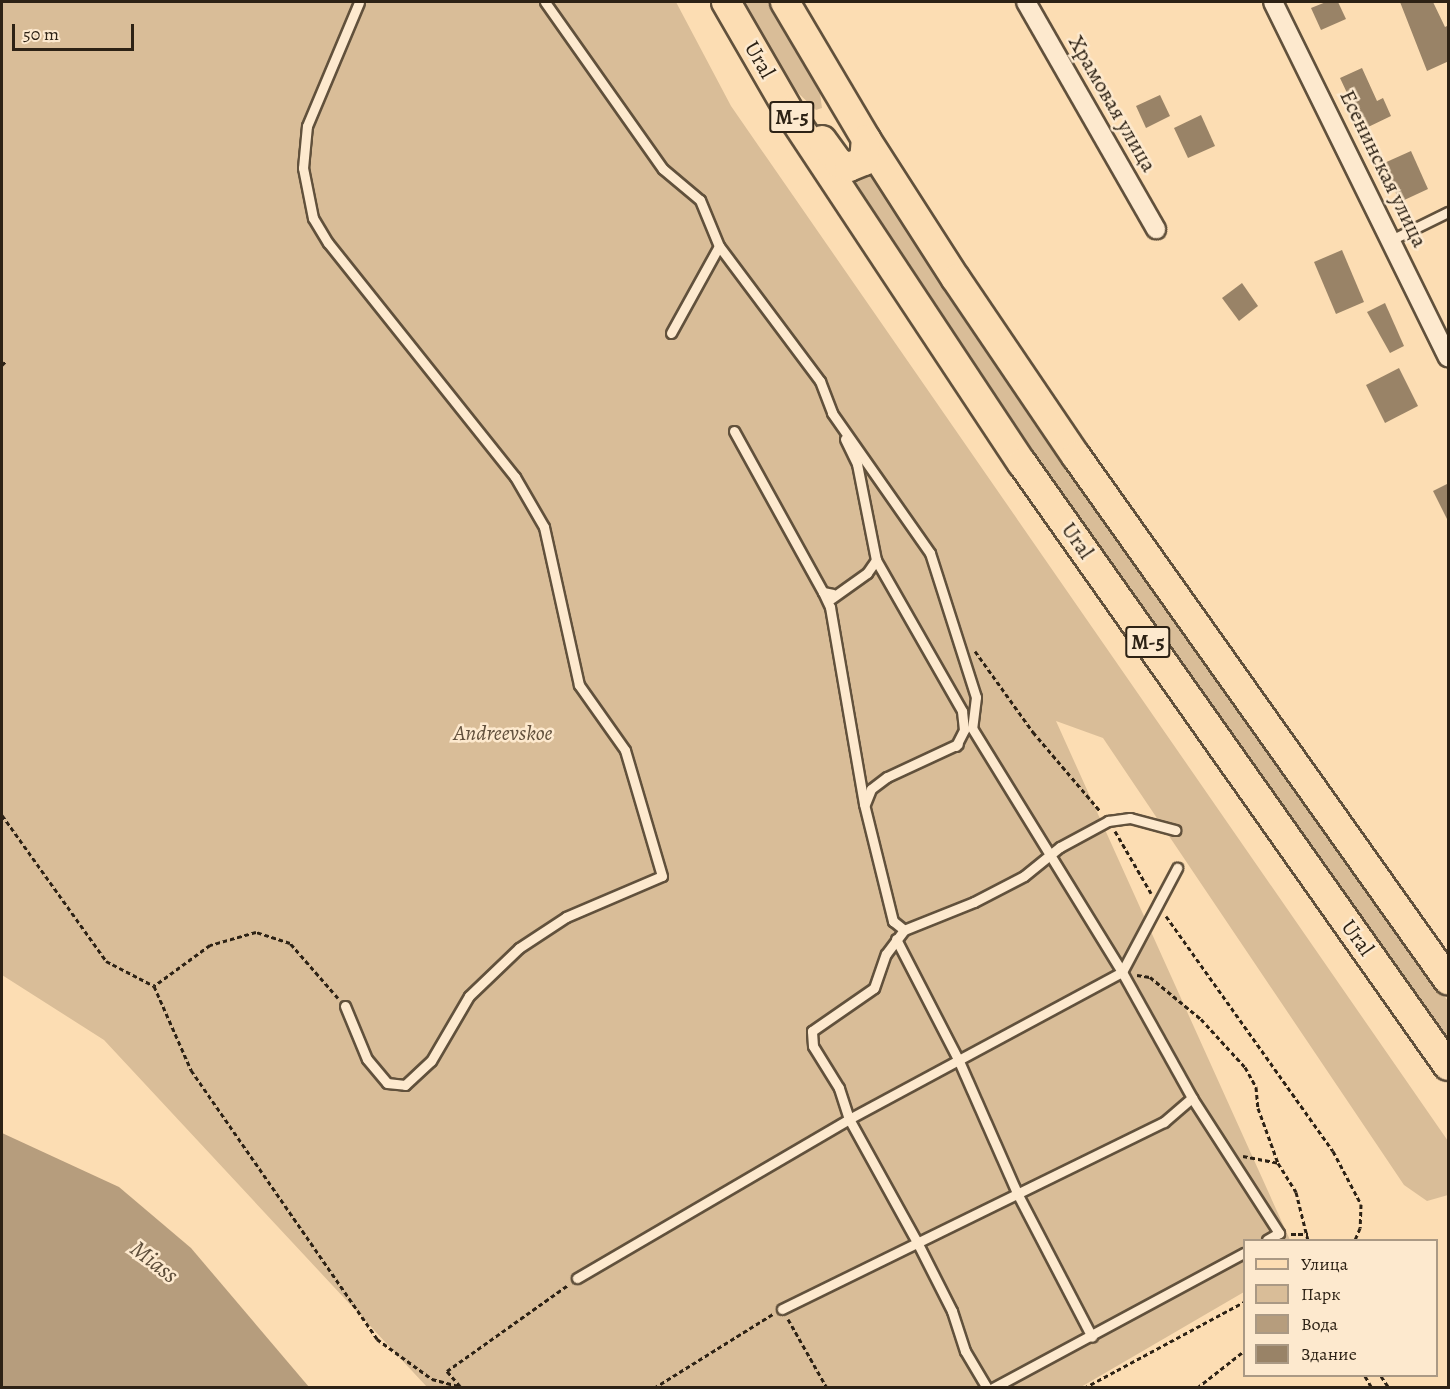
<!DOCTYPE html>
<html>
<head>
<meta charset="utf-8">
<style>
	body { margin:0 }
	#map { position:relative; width:1450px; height:1389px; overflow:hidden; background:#fcddb3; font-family:Alegreya,serif }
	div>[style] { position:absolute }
	.green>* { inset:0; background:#d9bd98 }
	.water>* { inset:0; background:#b69d7d }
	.building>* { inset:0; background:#998367 }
	.path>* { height:3px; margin-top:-1.5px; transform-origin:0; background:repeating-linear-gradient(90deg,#2d2215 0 4.5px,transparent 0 7.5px) }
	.roads { filter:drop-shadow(2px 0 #61513c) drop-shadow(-2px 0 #61513c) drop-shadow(0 2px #61513c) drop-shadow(0 -2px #61513c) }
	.service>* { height:9px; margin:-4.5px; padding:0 4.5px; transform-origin:4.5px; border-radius:4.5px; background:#fde9ce }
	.minor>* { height:18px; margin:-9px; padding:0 9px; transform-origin:9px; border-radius:9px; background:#fde9ce }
	.primary>* { height:28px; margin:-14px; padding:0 14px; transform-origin:14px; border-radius:14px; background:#fcddb3 }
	span { translate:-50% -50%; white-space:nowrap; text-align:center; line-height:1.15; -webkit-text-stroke:5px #fde9ce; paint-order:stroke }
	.shield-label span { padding:2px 4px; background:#fde9ce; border:2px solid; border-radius:4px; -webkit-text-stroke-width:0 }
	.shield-label { font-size:21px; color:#2d2215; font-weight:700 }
	.street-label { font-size:22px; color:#2d2215 }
	.park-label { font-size:22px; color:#61503c; font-style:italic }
	.water-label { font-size:24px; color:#5d4d39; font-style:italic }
	.frame { position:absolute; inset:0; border:3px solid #2d2215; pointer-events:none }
	.legend { position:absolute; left:1243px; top:1239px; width:195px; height:138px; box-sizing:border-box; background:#fde9ce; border:2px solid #aa9984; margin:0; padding:8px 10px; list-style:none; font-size:18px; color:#2d2215 }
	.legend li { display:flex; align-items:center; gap:12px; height:30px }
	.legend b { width:30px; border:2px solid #aa9984 }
	.scale { position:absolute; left:12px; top:24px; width:122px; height:27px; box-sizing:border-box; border:3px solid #2d2215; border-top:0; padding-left:8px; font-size:18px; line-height:21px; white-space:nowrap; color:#2d2215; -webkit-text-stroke:4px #fde9ce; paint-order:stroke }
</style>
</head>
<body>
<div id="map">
	<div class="green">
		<div style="clip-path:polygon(2px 2px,676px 2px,731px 106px,1448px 1141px,1448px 1195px,1427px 1201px,1404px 1185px,1103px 738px,1056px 721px,1290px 1240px,1244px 1240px,1244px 1292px,1081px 1387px,427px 1387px,104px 1040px,2px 975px)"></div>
		<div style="clip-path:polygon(743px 2px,769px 2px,820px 93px,822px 108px,816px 110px,796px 91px)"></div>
		<div style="clip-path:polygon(867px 170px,882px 183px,1154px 588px,1448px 1001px,1448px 1049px,1252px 773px,856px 196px,852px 178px)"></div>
	</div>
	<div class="water">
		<div style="clip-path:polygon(2px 1133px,119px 1187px,191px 1248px,309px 1387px,2px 1387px)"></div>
	</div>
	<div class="building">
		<div style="clip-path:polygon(1326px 2px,1338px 2px,1346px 19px,1321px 30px,1311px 8px)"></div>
		<div style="clip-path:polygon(1400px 2px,1433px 2px,1445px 27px,1449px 25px,1449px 61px,1427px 71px)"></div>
		<div style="clip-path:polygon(1362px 68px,1377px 101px,1383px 98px,1391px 116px,1364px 129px,1340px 78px)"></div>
		<div style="clip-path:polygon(1160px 95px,1170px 116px,1146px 128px,1136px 106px)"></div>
		<div style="clip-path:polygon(1201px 115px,1215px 146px,1188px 158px,1174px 128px)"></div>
		<div style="clip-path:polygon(1411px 151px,1428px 189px,1400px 202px,1382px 164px)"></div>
		<div style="clip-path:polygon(1342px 250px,1364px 302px,1336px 314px,1314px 262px)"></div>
		<div style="clip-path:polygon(1242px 283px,1258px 306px,1239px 321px,1222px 298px)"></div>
		<div style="clip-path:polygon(1385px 303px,1404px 346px,1390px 353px,1367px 312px)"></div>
		<div style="clip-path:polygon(1399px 368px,1418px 406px,1385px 423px,1366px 385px)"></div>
		<div style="clip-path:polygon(1449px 483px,1449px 523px,1433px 491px)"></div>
	</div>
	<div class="path">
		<div style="left:2px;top:365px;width:6px;rotate:-45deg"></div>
		<div style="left:975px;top:651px;width:100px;rotate:54.4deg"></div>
		<div style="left:1033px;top:732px;width:104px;rotate:49.7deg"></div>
		<div style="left:2px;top:815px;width:179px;rotate:54.5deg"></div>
		<div style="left:106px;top:961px;width:54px;rotate:27.5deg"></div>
		<div style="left:1115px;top:831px;width:72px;rotate:59.9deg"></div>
		<div style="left:1166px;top:916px;width:288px;rotate:54.6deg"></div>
		<div style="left:1333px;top:1151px;width:60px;rotate:62.2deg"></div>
		<div style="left:1361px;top:1204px;width:24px;rotate:92deg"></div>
		<div style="left:1360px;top:1228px;width:13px;rotate:113deg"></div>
		<div style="left:1137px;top:975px;width:13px;rotate:9deg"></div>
		<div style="left:1150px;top:977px;width:66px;rotate:39.5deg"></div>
		<div style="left:1201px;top:1019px;width:65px;rotate:47.5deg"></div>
		<div style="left:1245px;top:1067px;width:23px;rotate:61deg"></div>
		<div style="left:1256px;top:1087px;width:21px;rotate:85deg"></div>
		<div style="left:1258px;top:1108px;width:59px;rotate:70deg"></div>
		<div style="left:338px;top:998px;width:73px;rotate:-131.1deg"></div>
		<div style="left:290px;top:943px;width:36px;rotate:-162deg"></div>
		<div style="left:256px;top:932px;width:48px;rotate:164.2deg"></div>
		<div style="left:210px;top:945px;width:69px;rotate:143.8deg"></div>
		<div style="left:154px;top:986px;width:92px;rotate:66.2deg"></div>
		<div style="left:191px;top:1070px;width:327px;rotate:55.3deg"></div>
		<div style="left:377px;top:1339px;width:68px;rotate:36deg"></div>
		<div style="left:432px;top:1379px;width:30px;rotate:15deg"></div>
		<div style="left:1243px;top:1156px;width:36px;rotate:11deg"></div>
		<div style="left:1278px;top:1163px;width:34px;rotate:58deg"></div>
		<div style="left:1296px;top:1192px;width:49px;rotate:76deg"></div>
		<div style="left:1291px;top:1234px;width:17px"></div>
		<div style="left:788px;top:1319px;width:79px;rotate:60.5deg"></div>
		<div style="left:1365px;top:1376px;width:14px;rotate:60deg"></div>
		<div style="left:1381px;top:1376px;width:14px;rotate:56deg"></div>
		<div style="left:460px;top:1386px;width:20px;rotate:-131deg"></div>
		<div style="left:447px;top:1371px;width:148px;rotate:-35.4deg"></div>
		<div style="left:654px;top:1388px;width:140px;rotate:-31.9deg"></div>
		<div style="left:1084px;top:1388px;width:182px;rotate:-28.3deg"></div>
		<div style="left:1197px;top:1388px;width:60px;rotate:-38.2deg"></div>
	</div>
	<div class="roads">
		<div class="service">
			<div style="left:545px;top:2px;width:204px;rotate:54.8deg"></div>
			<div style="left:663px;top:169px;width:48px;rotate:40deg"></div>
			<div style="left:700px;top:200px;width:50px;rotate:67.6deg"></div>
			<div style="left:719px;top:246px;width:169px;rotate:53.2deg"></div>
			<div style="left:820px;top:381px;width:34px;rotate:69deg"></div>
			<div style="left:832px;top:413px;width:171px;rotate:55deg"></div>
			<div style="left:930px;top:553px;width:151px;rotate:72.3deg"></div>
			<div style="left:976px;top:697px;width:31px;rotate:97deg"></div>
			<div style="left:972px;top:728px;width:286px;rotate:58.4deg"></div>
			<div style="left:1122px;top:972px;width:144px;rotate:60.9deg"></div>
			<div style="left:1192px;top:1098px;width:161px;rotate:57.2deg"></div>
			<div style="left:1279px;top:1233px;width:14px;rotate:150deg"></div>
			<div style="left:1391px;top:240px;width:64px;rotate:-26.2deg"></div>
			<div style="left:671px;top:333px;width:99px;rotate:-61.1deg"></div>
			<div style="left:734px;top:431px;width:184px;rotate:61.1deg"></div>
			<div style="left:823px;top:592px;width:10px;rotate:11deg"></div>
			<div style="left:845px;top:439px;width:28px;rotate:64deg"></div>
			<div style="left:857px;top:464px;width:98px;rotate:78.8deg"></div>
			<div style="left:876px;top:560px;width:174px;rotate:60.3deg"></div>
			<div style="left:962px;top:711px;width:19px;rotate:84deg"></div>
			<div style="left:964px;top:730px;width:18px;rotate:117deg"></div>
			<div style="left:823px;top:592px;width:17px;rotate:65deg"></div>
			<div style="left:830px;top:607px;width:200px;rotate:80.2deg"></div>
			<div style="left:864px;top:804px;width:121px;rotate:76.1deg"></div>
			<div style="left:893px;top:921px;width:14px;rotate:39deg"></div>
			<div style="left:832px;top:598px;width:43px;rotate:-35.5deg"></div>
			<div style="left:867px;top:573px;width:16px;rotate:-55deg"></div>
			<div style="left:865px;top:804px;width:16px;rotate:-68deg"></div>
			<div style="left:871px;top:789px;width:20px;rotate:-37deg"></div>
			<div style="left:887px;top:777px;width:78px;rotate:-24.9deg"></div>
			<div style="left:896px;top:939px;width:135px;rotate:62.7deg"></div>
			<div style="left:958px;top:1059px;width:146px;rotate:66.2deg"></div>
			<div style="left:1017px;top:1193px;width:162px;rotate:62.5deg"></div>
			<div style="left:345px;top:1006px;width:57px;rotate:67.5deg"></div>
			<div style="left:367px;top:1059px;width:31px;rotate:50deg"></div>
			<div style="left:387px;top:1083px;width:18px;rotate:6deg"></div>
			<div style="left:405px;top:1085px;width:35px;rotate:-43deg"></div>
			<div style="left:431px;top:1061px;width:75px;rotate:-59.7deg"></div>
			<div style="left:469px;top:996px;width:69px;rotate:-43.8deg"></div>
			<div style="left:519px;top:948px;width:56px;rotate:-33.4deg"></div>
			<div style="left:566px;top:917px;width:104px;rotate:-23.1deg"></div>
			<div style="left:662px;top:876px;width:131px;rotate:-106.4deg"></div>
			<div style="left:625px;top:750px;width:80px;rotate:-125.3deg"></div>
			<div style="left:579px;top:685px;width:162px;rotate:-102.5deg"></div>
			<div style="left:544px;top:527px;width:58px;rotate:-120.1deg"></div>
			<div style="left:515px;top:477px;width:300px;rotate:-128.6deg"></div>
			<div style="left:328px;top:243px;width:29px;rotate:-121deg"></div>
			<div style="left:313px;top:218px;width:51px;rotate:-101.3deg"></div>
			<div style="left:303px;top:168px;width:42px;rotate:-84.6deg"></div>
			<div style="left:307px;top:126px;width:134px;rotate:-67.2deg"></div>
			<div style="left:577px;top:1278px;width:315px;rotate:-30.3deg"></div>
			<div style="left:849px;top:1119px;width:310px;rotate:-28.3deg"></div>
			<div style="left:1122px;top:972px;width:118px;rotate:-62.1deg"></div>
			<div style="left:782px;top:1309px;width:425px;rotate:-26.1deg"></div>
			<div style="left:1164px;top:1122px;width:37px;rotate:-41deg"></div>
			<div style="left:987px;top:1388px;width:43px;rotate:-120.7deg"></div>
			<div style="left:965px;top:1351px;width:42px;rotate:-108deg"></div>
			<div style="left:952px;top:1311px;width:77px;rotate:-116.9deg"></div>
			<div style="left:917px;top:1242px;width:141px;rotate:-118.9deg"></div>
			<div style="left:849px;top:1119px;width:33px;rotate:-108deg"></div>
			<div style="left:839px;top:1088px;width:49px;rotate:-121.8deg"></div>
			<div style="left:813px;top:1046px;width:15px;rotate:-94deg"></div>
			<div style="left:812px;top:1031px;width:75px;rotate:-34.7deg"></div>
			<div style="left:874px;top:988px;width:36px;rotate:-71deg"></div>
			<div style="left:886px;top:954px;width:30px;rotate:-53deg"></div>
			<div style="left:904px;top:930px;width:75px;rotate:-21.8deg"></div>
			<div style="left:974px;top:902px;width:56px;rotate:-27.5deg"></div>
			<div style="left:1024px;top:876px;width:46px;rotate:-38.9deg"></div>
			<div style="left:1060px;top:847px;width:55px;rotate:-28.4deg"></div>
			<div style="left:1108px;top:821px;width:22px;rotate:-8deg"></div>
			<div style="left:1130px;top:818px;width:47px;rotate:14.9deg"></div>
			<div style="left:993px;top:1388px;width:285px;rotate:-28.3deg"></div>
		</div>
		<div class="minor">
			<div style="left:1026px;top:2px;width:262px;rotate:60.2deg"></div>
			<div style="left:1273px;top:2px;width:396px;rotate:63.8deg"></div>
		</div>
		<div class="primary">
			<div style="left:726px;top:2px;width:128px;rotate:60deg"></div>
			<div style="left:790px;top:113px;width:420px;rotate:56.5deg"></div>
			<div style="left:1022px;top:463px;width:738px;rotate:54.76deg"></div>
			<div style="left:785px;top:2px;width:159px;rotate:59.4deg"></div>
			<div style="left:866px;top:139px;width:166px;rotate:57.3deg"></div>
			<div style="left:956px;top:279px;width:214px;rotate:55.9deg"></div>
			<div style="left:1076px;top:456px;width:643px;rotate:54.63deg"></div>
			<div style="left:822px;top:140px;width:29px;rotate:54deg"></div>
			<div style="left:839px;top:163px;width:11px;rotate:22deg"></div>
			<div style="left:849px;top:167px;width:16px;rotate:-22deg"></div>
			<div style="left:864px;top:161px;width:22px;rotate:-85deg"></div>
		</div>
	</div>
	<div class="shield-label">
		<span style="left:792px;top:117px">М-5</span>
		<span style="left:1148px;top:642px">М-5</span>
	</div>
	<div class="street-label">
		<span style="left:759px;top:60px;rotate:60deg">Ural</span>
		<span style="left:1112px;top:104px;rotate:60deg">Храмовая улица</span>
		<span style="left:1383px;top:169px;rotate:64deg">Есенинская улица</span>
		<span style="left:1077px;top:541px;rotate:55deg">Ural</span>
		<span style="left:1357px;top:938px;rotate:54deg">Ural</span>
	</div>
	<div class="park-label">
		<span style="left:503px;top:734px">Andreevskoe</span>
	</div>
	<div class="water-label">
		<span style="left:154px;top:1262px;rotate:38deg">Miass</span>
	</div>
	<div class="frame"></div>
	<ul class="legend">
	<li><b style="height:8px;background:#fcddb3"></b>Улица</li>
	<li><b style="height:16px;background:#d9bd98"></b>Парк</li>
	<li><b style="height:16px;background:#b69d7d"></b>Вода</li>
	<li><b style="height:16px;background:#998367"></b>Здание</li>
	</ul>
	<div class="scale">50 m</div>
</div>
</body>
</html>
